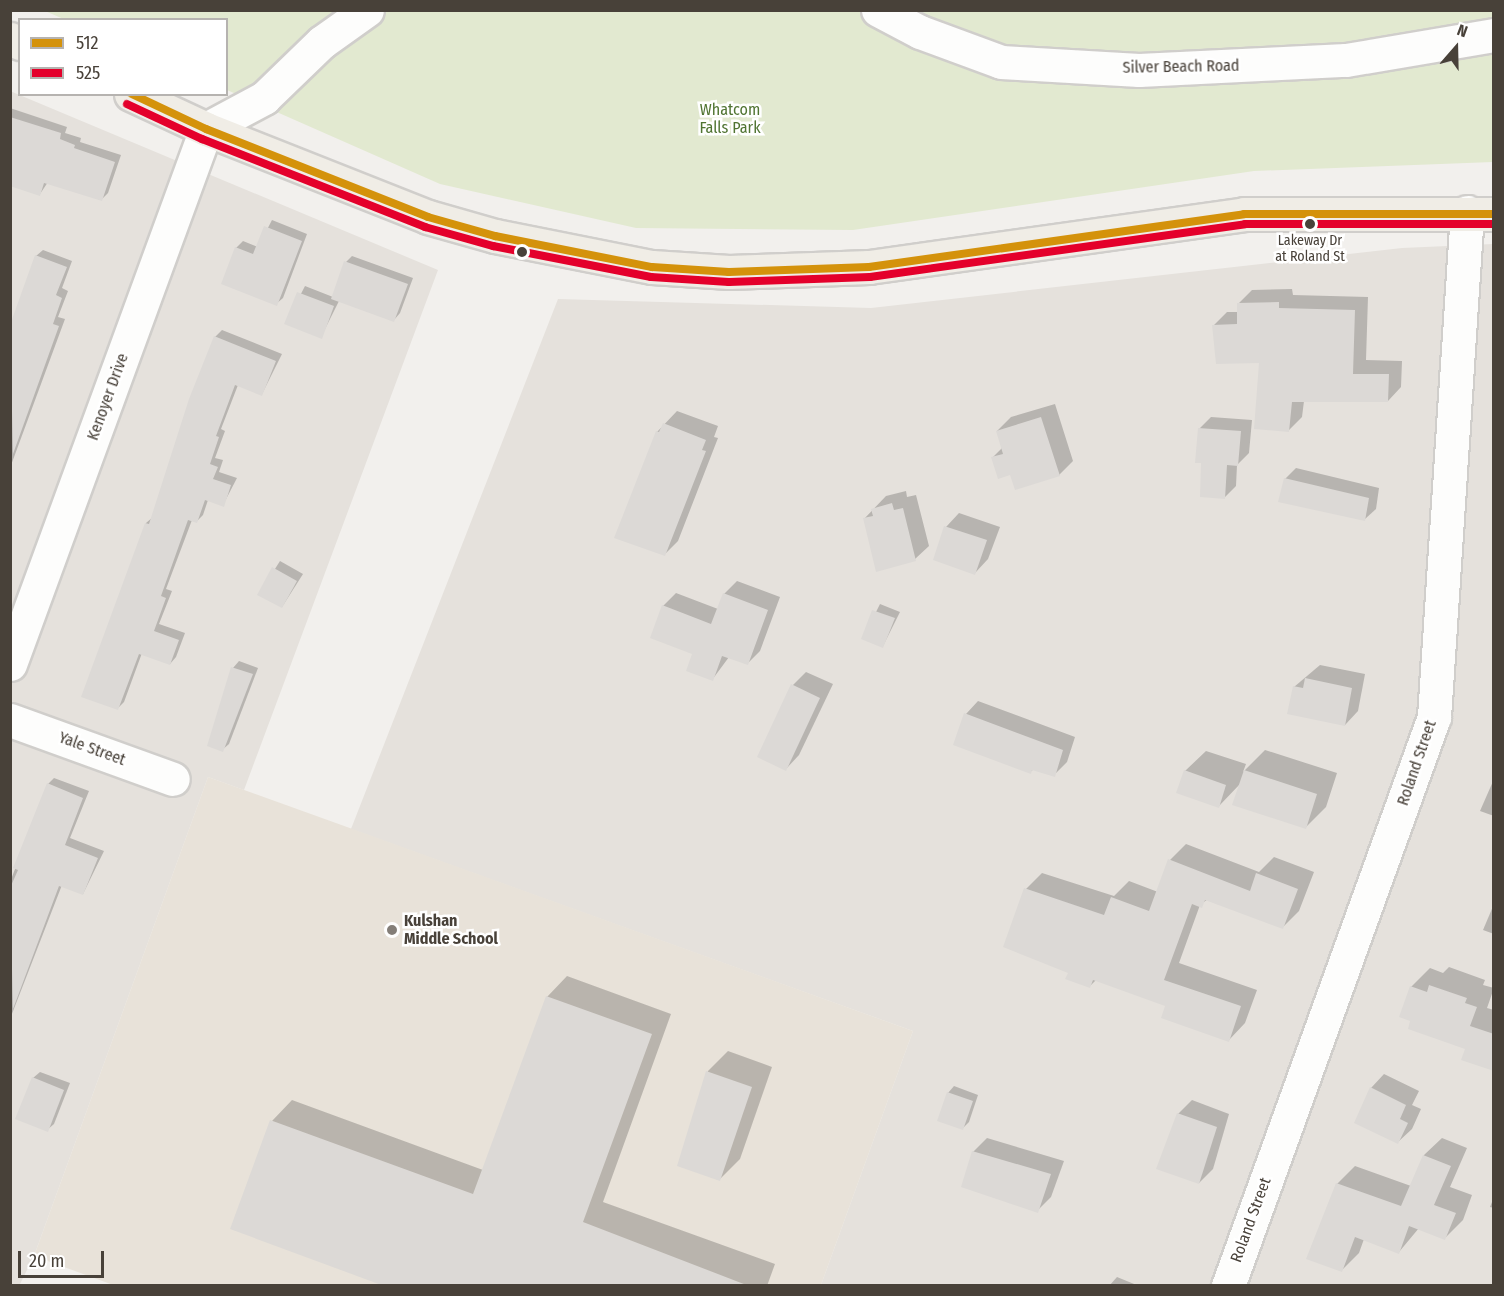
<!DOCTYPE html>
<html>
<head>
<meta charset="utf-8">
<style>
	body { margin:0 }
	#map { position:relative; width:1504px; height:1296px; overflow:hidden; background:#f2f0ed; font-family:"Fira Sans Condensed",sans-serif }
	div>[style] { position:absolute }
	.residential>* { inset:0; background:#e5e1dc }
	.education>* { inset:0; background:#e8e2d9 }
	.green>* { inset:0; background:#e2e9d0 }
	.shadow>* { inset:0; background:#0003 }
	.building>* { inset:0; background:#dcd9d6 }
	.roads { filter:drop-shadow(2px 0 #d0cecb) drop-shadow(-2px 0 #d0cecb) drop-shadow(0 2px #d0cecb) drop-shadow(0 -2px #d0cecb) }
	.minor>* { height:33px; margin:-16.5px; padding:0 16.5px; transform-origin:16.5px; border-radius:16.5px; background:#fdfdfc }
	.major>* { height:33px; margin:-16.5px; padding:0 16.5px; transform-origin:16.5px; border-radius:16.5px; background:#f0ede6 }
	.bus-1>* { height:8px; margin:-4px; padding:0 4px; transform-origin:4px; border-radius:4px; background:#d4920b }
	.bus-2>* { height:8px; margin:-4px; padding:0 4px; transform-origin:4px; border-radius:4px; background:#e4002b }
	.dots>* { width:16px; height:16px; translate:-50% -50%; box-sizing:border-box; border:3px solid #fff; border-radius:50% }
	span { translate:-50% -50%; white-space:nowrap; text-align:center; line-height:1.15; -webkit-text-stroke:5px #fff; paint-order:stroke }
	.bus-label { font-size:14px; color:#484139 }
	.street-label { font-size:16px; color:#484139 }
	.park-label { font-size:16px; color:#507432 }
	.poi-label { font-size:16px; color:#484139; font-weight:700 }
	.left { translate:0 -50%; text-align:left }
	.frame { position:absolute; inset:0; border:12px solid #484139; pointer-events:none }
	.legend { position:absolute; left:18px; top:18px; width:210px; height:78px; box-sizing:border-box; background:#fff; border:2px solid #b6b3b0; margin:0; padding:8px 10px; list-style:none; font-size:18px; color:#484139 }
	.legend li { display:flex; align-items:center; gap:12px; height:30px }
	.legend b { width:30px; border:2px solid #b6b3b0 }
	.north { position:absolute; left:1426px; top:18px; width:60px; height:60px; -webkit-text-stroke:4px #fff; paint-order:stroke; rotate:20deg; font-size:16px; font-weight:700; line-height:24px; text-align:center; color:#484139 }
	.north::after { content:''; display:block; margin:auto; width:21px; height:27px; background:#484139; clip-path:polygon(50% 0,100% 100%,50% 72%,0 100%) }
	.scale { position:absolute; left:18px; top:1251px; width:86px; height:27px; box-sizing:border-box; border:3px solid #484139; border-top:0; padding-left:8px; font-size:18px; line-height:21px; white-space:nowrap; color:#484139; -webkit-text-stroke:4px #fff; paint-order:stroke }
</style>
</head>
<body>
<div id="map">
	<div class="residential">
		<div style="clip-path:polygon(10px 91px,438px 270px,244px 790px,208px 777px,34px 1256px,19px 1286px,10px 1285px)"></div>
		<div style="clip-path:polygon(1493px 244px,1493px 1285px,821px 1285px,913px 1031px,351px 829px,558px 299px,871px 308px,1402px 248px)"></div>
	</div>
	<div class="education">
		<div style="clip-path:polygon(208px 777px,913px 1031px,821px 1285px,116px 1286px,34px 1256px)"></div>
	</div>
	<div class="green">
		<div style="clip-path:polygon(45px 11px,1493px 11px,1493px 162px,1254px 171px,853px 230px,636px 228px,440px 184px,227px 90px,226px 20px,66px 20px)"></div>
	</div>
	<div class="shadow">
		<div style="clip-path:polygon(10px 108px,67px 127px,65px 133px,81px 138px,80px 142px,121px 155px,108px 193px,101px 200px,48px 182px,40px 194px,10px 185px)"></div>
		<div style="clip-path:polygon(272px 220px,307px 234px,283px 298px,276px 304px,236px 248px,243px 241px,258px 247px)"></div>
		<div style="clip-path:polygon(43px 250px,72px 261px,62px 288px,68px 291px,58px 317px,65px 319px,10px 468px,10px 344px,36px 256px)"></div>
		<div style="clip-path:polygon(352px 256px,413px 278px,400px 313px,394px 320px,339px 301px,321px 337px,286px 323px,305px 286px,333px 297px,346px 262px)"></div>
		<div style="clip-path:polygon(1292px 289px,1293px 295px,1368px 297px,1366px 360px,1402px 361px,1401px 387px,1388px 401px,1304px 401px,1302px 417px,1288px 431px,1260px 362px,1213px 326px,1227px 312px,1239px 312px,1239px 303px,1252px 290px)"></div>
		<div style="clip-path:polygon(222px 330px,282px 354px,262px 394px,238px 385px,221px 429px,225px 431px,215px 458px,223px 460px,219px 472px,237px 478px,223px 505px,208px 500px,203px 515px,196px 522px,192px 520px,166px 589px,172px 591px,159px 624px,185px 633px,176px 657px,170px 664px,142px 653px,124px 702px,118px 708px,83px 696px,146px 523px,153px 517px,215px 337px)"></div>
		<div style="clip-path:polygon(1055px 404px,1073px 461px,1059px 475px,993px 457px,1002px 448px,997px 431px,1011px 417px)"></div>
		<div style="clip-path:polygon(677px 411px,718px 426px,714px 437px,718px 438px,678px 541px,665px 554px,657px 432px)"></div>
		<div style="clip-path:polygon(1211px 417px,1252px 420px,1249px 453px,1237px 465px,1236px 486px,1224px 498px,1203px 462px,1199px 429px)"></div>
		<div style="clip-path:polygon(1296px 468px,1379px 488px,1376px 509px,1365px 519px,1285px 479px)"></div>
		<div style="clip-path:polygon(906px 491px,907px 497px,916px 495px,929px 546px,915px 559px,864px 519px,886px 496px)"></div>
		<div style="clip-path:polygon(959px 513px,1000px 527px,988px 559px,975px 573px,946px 527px)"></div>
		<div style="clip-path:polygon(280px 561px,303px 574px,282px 607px,259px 594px)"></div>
		<div style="clip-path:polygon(737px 581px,780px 597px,760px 651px,747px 664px,729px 657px,712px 680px,663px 606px,676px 593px,718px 609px,724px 594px)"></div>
		<div style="clip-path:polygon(880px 604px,900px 612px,883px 646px,863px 638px)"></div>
		<div style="clip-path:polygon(239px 661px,258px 668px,229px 744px,222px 750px,233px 668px)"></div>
		<div style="clip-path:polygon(1320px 665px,1365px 674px,1358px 711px,1345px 725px,1294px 687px)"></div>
		<div style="clip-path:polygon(806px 672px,833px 684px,799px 755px,786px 769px,793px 685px)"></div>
		<div style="clip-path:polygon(978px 701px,1075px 737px,1067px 762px,1054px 775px,1034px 769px,1030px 772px,966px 714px)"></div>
		<div style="clip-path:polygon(1265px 750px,1337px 773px,1326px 807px,1305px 828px,1240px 784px,1219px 806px,1185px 771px,1206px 751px,1246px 764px,1243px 772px)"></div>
		<div style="clip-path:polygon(54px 778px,89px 791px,70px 838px,104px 851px,83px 894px,62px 885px,10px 1019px,10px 882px,48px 784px)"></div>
		<div style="clip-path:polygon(1494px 779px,1494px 816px,1480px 811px)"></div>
		<div style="clip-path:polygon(1186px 844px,1259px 872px,1274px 857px,1314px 872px,1299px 911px,1283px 927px,1208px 899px,1200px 905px,1179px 963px,1257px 990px,1245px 1023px,1229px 1040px,1167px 1005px,1097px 979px,1090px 986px,1070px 972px,1026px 889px,1042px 873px,1114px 896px,1129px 881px,1158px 892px,1170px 860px)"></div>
		<div style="clip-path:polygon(1494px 904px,1494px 934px,1483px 930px)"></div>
		<div style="clip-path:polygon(1449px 967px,1485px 980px,1483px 985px,1494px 988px,1487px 1008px,1494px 1010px,1494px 1070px,1467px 1049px,1412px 1020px,1411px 987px,1430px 968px,1443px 973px)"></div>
		<div style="clip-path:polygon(567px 976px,671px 1014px,603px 1202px,775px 1264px,767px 1286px,388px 1286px,272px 1121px,292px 1100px,483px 1170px,547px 997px)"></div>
		<div style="clip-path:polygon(728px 1051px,772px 1067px,740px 1159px,719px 1180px,679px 1165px,708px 1071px)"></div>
		<div style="clip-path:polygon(40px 1072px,70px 1083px,54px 1124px,47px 1130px,33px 1078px)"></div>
		<div style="clip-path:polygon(1384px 1074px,1419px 1091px,1412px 1105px,1421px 1109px,1412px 1129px,1398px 1142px,1371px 1088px)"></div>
		<div style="clip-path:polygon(954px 1086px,978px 1095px,969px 1122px,962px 1129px,948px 1093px)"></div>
		<div style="clip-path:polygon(1192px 1100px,1229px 1114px,1213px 1169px,1199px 1183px,1178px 1114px)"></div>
		<div style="clip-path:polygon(987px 1138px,1064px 1161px,1051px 1197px,1037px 1211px,973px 1152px)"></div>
		<div style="clip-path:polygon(1442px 1138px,1467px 1148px,1450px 1187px,1472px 1195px,1463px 1220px,1445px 1238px,1419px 1228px,1399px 1252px,1364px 1239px,1359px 1253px,1342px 1270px,1337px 1184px,1355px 1166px,1411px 1186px,1424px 1155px)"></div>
		<div style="clip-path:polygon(1494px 1197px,1494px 1208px,1490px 1207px)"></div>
		<div style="clip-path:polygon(1117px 1277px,1139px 1286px,1109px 1286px)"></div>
	</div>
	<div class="building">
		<div style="clip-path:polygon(10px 117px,61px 133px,60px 139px,75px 145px,74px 148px,115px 162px,102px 201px,44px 183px,40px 196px,10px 186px)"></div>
		<div style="clip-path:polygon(264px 226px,302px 241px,277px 306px,221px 284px,235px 247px,253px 254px)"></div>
		<div style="clip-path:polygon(35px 255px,67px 267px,56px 295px,62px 298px,53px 324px,59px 326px,13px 454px,10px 325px)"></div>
		<div style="clip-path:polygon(344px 261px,408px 284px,394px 322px,331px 299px)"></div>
		<div style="clip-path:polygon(297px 292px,334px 306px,322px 339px,284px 324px)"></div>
		<div style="clip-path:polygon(1279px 302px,1279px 308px,1355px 310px,1353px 374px,1389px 374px,1388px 402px,1292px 402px,1289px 432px,1254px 429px,1259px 363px,1216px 364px,1212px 325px,1237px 324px,1237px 303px)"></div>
		<div style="clip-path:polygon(214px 336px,276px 361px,262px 396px,235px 385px,216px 436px,219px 437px,210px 464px,218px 467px,213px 479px,231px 485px,224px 507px,205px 500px,197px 523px,188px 520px,161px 596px,166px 598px,154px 631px,179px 640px,170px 665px,139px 654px,118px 710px,81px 697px,145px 523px,149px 524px,189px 399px)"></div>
		<div style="clip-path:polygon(1041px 417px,1060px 476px,1015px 490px,1010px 475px,998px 479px,991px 457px,1003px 454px,996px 431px)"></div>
		<div style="clip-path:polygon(663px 423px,706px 440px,702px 450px,706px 451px,665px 556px,614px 538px,656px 431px,659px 432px)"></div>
		<div style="clip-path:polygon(1198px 428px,1241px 431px,1238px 466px,1227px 465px,1225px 499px,1200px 497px,1201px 463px,1195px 463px)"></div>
		<div style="clip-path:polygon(1284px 478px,1369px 498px,1365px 521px,1278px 502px)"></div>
		<div style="clip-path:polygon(892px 503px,894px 510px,903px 508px,916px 561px,876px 572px,863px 518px,873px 516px,871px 509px)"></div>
		<div style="clip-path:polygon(944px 526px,987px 540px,975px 575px,933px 560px)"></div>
		<div style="clip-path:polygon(272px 567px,297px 581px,282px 608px,257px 595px)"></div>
		<div style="clip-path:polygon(723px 593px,768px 610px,748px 665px,722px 656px,713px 681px,686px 671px,692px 654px,650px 638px,662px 605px,711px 624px)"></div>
		<div style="clip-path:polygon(872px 610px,895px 618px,883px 648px,861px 639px)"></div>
		<div style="clip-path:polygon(231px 667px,253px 674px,223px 752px,207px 746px)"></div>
		<div style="clip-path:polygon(1305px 678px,1352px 688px,1345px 726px,1287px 714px,1293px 686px,1303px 688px)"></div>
		<div style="clip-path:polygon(791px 684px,820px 698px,786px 771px,757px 757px)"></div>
		<div style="clip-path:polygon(964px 713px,1063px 750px,1055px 777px,1032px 770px,1031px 774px,953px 745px)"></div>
		<div style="clip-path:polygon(1184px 770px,1226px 785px,1219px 808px,1176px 793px)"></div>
		<div style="clip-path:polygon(1244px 770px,1317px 794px,1306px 829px,1232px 805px)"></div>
		<div style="clip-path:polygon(47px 783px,83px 798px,65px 845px,98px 858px,83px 895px,59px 886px,13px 1009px,10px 888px,18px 870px,13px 868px)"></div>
		<div style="clip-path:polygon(1168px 859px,1250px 891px,1256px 873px,1298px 889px,1283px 929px,1205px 900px,1202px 908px,1192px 904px,1164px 980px,1241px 1006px,1229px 1042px,1161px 1018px,1165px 1006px,1093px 980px,1090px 988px,1065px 979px,1068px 973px,1003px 947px,1024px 888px,1104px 915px,1111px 897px,1149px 911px)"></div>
		<div style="clip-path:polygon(1429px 985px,1467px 998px,1465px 1003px,1477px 1007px,1470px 1026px,1494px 1034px,1494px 1071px,1461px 1060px,1465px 1049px,1408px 1029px,1410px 1021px,1399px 1017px,1410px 986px,1427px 992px)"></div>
		<div style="clip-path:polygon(546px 996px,652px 1034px,583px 1222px,749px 1286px,384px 1286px,230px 1229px,270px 1120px,473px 1194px)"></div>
		<div style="clip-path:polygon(706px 1071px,752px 1087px,720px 1181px,677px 1166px)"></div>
		<div style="clip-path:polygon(32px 1077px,64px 1090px,48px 1132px,15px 1119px)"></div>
		<div style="clip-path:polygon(1370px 1087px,1406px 1105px,1400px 1119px,1408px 1123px,1398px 1144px,1354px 1123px)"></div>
		<div style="clip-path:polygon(947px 1092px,973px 1101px,963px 1130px,937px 1121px)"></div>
		<div style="clip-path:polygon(1177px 1113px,1217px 1127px,1199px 1184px,1156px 1169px)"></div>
		<div style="clip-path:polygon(972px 1151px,1051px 1174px,1038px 1213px,961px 1187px)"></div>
		<div style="clip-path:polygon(1423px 1155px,1451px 1166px,1434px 1205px,1456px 1213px,1445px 1240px,1409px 1226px,1399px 1254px,1355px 1237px,1342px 1272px,1306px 1259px,1336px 1183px,1401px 1206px)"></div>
	</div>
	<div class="roads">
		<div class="minor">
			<div style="left:878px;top:10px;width:47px;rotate:27.6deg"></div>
			<div style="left:920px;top:32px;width:86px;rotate:20.3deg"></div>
			<div style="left:1001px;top:62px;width:138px;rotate:3.3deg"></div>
			<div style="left:1139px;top:70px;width:207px;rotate:-2.8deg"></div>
			<div style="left:1346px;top:60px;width:150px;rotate:-9.6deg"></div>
			<div style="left:10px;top:664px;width:570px;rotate:-69.88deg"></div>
			<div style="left:206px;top:129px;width:66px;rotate:-28.1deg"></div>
			<div style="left:264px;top:98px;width:81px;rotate:-44deg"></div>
			<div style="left:322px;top:42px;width:55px;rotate:-35.4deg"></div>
			<div style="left:10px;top:720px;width:173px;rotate:19.9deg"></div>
			<div style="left:1228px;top:1286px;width:605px;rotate:-70.1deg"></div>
			<div style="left:1434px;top:717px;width:506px;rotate:-86.26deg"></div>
		</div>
		<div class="major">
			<div style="left:10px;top:39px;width:11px;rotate:22deg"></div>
			<div style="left:131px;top:94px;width:83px;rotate:25deg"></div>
			<div style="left:206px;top:129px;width:239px;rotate:21.6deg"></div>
			<div style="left:428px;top:217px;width:70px;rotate:15.8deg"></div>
			<div style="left:495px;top:236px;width:160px;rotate:11.2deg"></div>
			<div style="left:652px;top:267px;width:77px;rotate:3.7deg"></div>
			<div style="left:729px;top:272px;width:140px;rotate:-2deg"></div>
			<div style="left:869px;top:267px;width:379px;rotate:-8deg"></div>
			<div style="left:1244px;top:214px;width:250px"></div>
		</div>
	</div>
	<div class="bus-1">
		<div style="left:132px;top:94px;width:82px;rotate:25.3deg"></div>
		<div style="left:206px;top:129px;width:239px;rotate:21.6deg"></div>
		<div style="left:428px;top:217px;width:70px;rotate:15.8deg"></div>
		<div style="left:495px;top:236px;width:160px;rotate:11.2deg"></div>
		<div style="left:652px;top:267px;width:77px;rotate:3.7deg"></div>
		<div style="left:729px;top:272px;width:140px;rotate:-2deg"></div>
		<div style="left:869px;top:267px;width:379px;rotate:-8deg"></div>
		<div style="left:1244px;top:214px;width:250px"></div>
	</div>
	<div class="bus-2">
		<div style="left:127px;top:104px;width:83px;rotate:25deg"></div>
		<div style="left:202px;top:139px;width:240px;rotate:21.5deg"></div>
		<div style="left:425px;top:227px;width:71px;rotate:15.6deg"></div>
		<div style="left:493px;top:246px;width:161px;rotate:11.1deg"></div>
		<div style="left:651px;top:277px;width:78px;rotate:3.7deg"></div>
		<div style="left:729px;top:282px;width:141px;rotate:-2deg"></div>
		<div style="left:870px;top:277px;width:379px;rotate:-8deg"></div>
		<div style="left:1245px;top:224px;width:249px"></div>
	</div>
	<div class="dots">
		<div style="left:1310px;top:224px;background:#484139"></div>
		<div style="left:522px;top:252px;background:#484139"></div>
		<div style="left:392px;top:930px;background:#847e78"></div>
	</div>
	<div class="bus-label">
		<span style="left:1310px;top:249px">Lakeway Dr<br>at Roland St</span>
	</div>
	<div class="street-label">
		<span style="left:1181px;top:67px;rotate:-1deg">Silver Beach Road</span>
		<span style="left:108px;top:397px;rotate:-70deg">Kenoyer Drive</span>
		<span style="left:92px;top:749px;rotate:20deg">Yale Street</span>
		<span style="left:1417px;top:763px;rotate:-71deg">Roland Street</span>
		<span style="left:1251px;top:1220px;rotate:-70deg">Roland Street</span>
	</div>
	<div class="park-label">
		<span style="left:730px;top:119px">Whatcom<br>Falls Park</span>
	</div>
	<div class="poi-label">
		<span class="left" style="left:404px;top:930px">Kulshan<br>Middle School</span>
	</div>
	<div class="frame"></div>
	<ul class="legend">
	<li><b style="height:8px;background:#d4920b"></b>512</li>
	<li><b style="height:8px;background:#e4002b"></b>525</li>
	</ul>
	<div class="north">N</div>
	<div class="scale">20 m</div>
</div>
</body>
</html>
